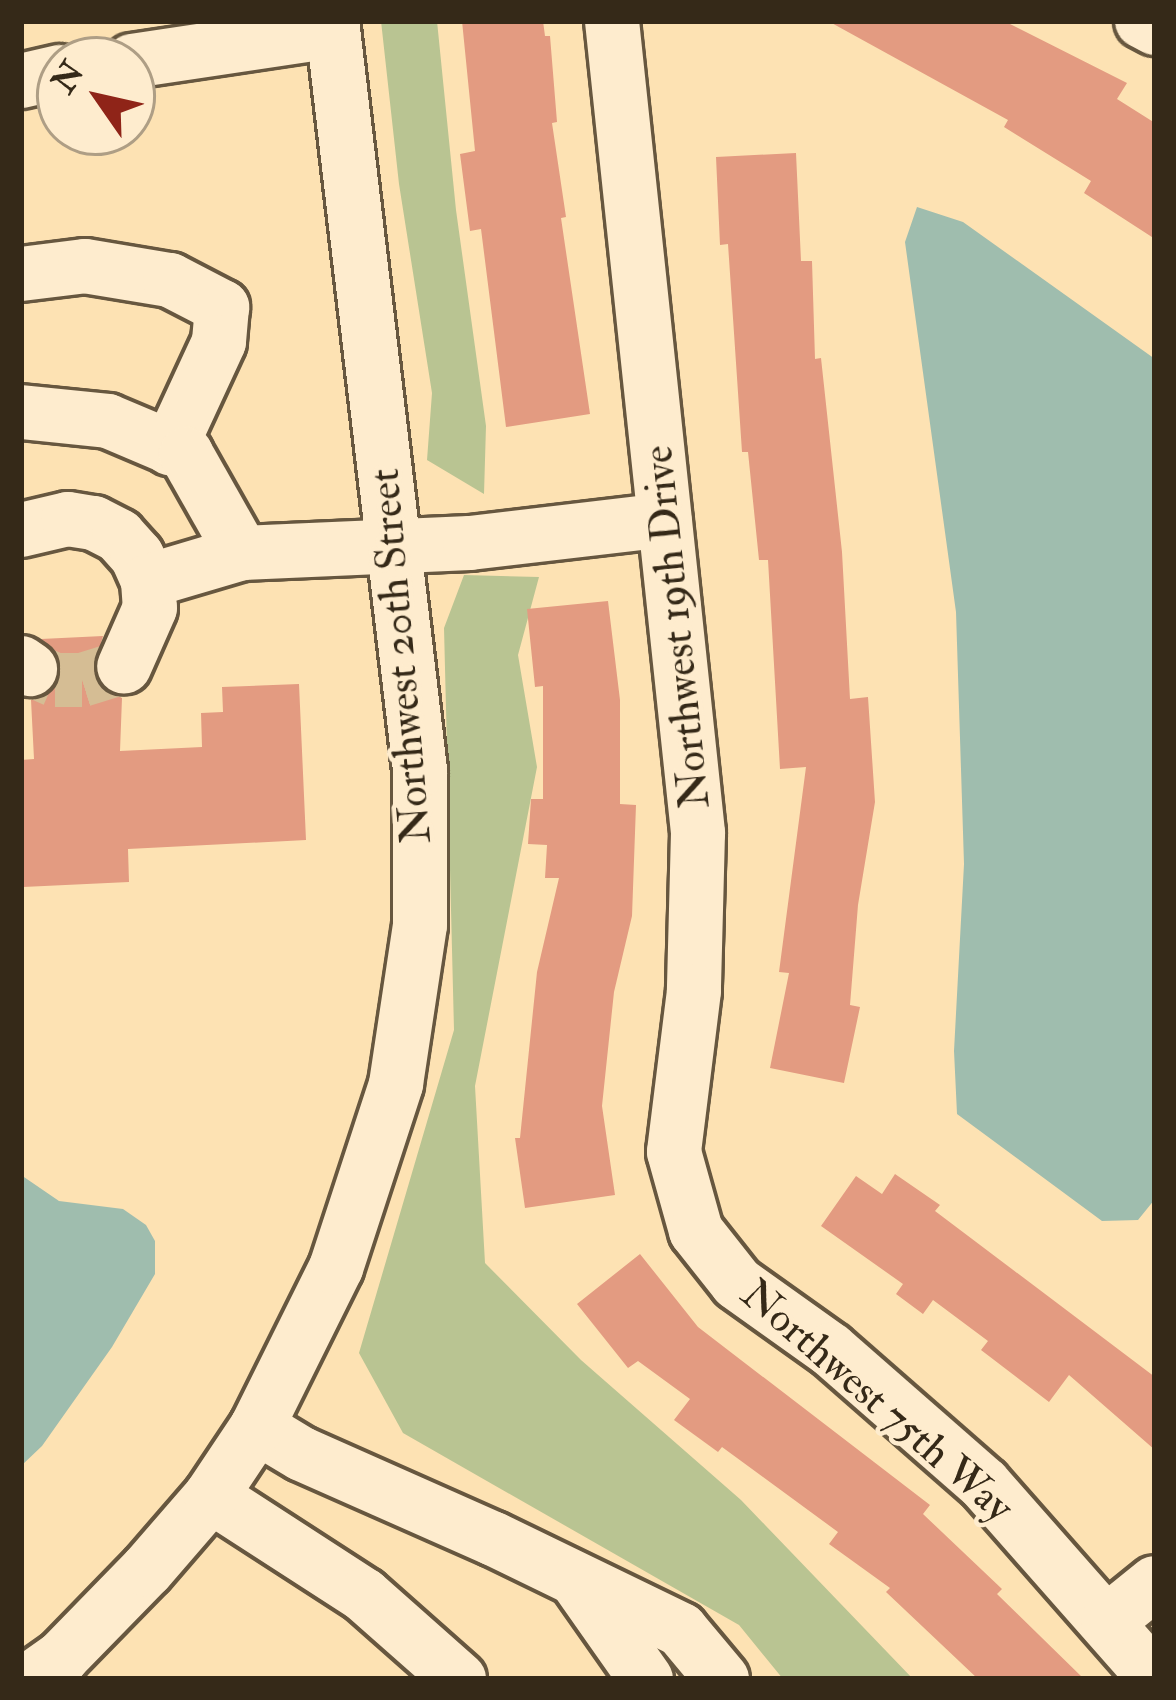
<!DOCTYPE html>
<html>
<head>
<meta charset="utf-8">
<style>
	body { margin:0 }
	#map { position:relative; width:1176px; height:1700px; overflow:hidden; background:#fde2b3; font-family:"IM FELL Double Pica",serif }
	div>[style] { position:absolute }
	.green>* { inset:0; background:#b9c492 }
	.water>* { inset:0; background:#9fbdae }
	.building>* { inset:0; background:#e39b81 }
	.minor-tunnel>* { height:54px; margin-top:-27px; transform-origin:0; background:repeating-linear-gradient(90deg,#d5bd94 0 54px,transparent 0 81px) }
	.roads { filter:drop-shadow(3px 0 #67573f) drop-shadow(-3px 0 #67573f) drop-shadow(0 3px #67573f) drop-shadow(0 -3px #67573f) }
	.minor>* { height:54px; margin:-27px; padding:0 27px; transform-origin:27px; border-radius:27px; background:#feecce }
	span { translate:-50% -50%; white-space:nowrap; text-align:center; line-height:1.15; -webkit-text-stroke:9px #feecce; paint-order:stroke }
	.street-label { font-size:42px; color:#352918 }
	.frame { position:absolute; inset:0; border:24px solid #352918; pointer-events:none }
	.north { position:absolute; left:36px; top:36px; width:120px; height:120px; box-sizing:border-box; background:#feecce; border:3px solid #ae9e85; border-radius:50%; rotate:304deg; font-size:33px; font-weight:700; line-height:48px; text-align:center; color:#352918 }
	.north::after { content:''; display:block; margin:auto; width:42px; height:54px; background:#8f2418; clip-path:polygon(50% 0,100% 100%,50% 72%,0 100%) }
</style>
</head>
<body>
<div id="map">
	<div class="green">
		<div style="clip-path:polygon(381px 21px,437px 21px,456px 210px,486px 426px,484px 494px,427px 460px,432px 393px,399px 184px)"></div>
		<div style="clip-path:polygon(464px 575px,539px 577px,518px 655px,537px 767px,475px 1086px,485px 1263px,581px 1360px,741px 1500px,913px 1679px,783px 1679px,739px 1625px,403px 1433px,359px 1353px,454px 1030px,444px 628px)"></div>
	</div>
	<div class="water">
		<div style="clip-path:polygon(917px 207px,963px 222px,1155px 359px,1155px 1199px,1138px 1220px,1102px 1221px,957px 1114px,954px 1051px,964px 864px,956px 612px,905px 242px)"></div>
		<div style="clip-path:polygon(21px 1175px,59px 1201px,123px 1209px,146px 1225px,155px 1241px,155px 1274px,112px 1347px,42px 1446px,21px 1466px)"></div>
	</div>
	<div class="building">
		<div style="clip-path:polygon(462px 21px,543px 21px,545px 36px,550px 36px,557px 122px,552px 123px,566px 217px,561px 218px,590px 414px,506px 427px,481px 229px,470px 231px,460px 154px,475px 151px)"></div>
		<div style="clip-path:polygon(828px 21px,1004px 21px,1127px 83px,1117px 99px,1155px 123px,1155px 239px,1084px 193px,1091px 181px,1004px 127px,1008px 120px)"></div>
		<div style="clip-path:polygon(796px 153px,801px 261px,812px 261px,815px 359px,821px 358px,842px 552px,850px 699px,868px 697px,875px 802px,858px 905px,850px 1005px,860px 1007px,844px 1083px,770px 1068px,789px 973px,779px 972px,806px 767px,780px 769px,768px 560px,759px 560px,748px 452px,742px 452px,728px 244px,720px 245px,716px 157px)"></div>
		<div style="clip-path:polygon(608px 601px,620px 700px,620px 804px,636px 805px,632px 916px,614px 992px,602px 1106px,615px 1195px,525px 1208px,515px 1138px,520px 1138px,537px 972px,559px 878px,545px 878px,547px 845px,528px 844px,531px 799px,543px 799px,543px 686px,535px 687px,527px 609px)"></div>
		<div style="clip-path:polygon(103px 636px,93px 672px,99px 686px,122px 698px,120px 751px,202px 747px,201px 713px,223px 712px,222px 687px,299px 684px,306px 840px,128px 849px,129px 882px,23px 887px,21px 760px,34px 759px,31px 700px,55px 687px,61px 672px,58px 654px,41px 639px)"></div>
		<div style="clip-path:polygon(895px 1174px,940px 1205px,935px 1211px,1155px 1377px,1155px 1450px,1069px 1375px,1049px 1402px,981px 1350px,988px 1341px,933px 1300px,923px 1314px,896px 1294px,903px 1284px,821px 1226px,856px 1176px,882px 1194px)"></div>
		<div style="clip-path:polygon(640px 1254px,698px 1327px,930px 1505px,923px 1514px,1002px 1589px,997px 1594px,1084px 1679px,978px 1679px,886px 1592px,890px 1588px,829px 1544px,838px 1532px,722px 1447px,718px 1452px,674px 1420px,690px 1399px,638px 1361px,628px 1368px,577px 1304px)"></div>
	</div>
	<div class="minor-tunnel">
		<div style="left:30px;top:669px;width:27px;rotate:24deg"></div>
		<div style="left:55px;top:680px;width:27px"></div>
		<div style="left:82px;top:680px;width:44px;rotate:-17.2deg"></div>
	</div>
	<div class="roads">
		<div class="minor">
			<div style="left:612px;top:21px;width:817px;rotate:83.95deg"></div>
			<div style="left:698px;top:833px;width:158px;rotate:91.5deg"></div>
			<div style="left:694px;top:991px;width:162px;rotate:97.1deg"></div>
			<div style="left:674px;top:1152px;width:82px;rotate:74.4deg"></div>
			<div style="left:696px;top:1231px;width:66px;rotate:51.7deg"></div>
			<div style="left:737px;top:1283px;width:115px;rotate:35.5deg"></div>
			<div style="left:831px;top:1350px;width:203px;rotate:41.2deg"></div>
			<div style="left:984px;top:1484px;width:259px;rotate:48.6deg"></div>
			<div style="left:1142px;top:21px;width:15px;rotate:28deg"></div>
			<div style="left:132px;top:61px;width:203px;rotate:-8.5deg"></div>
			<div style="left:21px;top:81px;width:40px;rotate:-13deg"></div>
			<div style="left:21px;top:274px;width:64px;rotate:-7.1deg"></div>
			<div style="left:85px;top:266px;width:86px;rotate:9.4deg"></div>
			<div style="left:170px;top:280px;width:59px;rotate:27.4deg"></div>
			<div style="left:222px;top:307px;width:35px;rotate:95deg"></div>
			<div style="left:219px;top:342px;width:117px;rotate:114.8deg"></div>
			<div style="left:21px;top:412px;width:87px;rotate:5.9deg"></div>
			<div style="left:108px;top:421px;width:85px;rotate:22.9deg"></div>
			<div style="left:186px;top:454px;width:114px;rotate:60.5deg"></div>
			<div style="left:242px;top:553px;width:228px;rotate:-2.5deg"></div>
			<div style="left:470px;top:543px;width:196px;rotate:-6.7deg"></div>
			<div style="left:21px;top:530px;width:48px;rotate:-13.2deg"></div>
			<div style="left:68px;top:519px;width:26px;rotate:9deg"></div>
			<div style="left:94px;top:523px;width:28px;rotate:27deg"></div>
			<div style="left:119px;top:536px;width:27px;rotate:48deg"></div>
			<div style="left:137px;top:556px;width:27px;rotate:66deg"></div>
			<div style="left:148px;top:581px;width:27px;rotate:86deg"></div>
			<div style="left:150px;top:608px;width:64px;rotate:113.8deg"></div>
			<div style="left:148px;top:581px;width:98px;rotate:-16.6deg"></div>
			<div style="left:21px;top:663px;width:11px;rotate:34deg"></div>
			<div style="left:257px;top:1427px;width:52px;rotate:31deg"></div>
			<div style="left:302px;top:1454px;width:210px;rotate:23.9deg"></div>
			<div style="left:494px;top:1539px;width:208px;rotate:25.9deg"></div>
			<div style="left:681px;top:1630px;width:64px;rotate:50.1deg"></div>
			<div style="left:211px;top:1496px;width:182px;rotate:32.9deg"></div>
			<div style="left:364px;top:1595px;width:127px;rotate:41.5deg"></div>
			<div style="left:577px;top:1581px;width:120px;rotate:54.9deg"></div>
			<div style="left:1108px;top:1621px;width:60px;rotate:-39deg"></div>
			<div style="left:31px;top:1679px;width:38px;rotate:-35deg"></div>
			<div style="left:62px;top:1657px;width:122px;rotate:-45.7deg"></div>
			<div style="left:147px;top:1570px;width:98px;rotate:-49.1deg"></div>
			<div style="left:211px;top:1496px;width:83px;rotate:-56.3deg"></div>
			<div style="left:257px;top:1427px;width:178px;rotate:-63.6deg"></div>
			<div style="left:336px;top:1268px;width:194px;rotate:-71.9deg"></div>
			<div style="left:396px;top:1084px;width:161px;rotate:-81.4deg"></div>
			<div style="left:420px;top:925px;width:155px;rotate:-90deg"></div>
			<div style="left:420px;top:770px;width:754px;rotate:-96.7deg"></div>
		</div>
	</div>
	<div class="street-label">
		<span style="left:677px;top:627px;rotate:-96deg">Northwest 19th Drive</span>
		<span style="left:401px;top:656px;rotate:-95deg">Northwest 20th Street</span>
		<span style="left:877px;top:1401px;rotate:41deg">Northwest 75th Way</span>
	</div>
	<div class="frame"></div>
	<div class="north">N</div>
</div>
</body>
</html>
